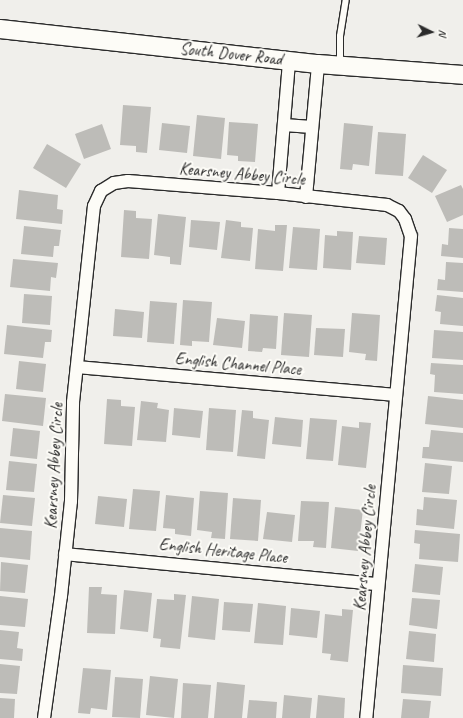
<!DOCTYPE html>
<html>
<head>
<meta charset="utf-8">
<style>
	body { margin:0 }
	#map { position:relative; width:463px; height:718px; overflow:hidden; background:#f0efeb; font-family:Caveat,sans-serif }
	div>[style] { position:absolute }
	.building>* { inset:0; background:#bdbcb8 }
	.roads { filter:drop-shadow(1px 0 #2b2b2b) drop-shadow(-1px 0 #2b2b2b) drop-shadow(0 1px #2b2b2b) drop-shadow(0 -1px #2b2b2b) }
	.lane>* { height:6px; margin:-3px; padding:0 3px; transform-origin:3px; border-radius:3px; background:#fdfcf7 }
	.street>* { height:12px; margin:-6px; padding:0 6px; transform-origin:6px; border-radius:6px; background:#fdfcf7 }
	.secondary>* { height:18px; margin:-9px; padding:0 9px; transform-origin:9px; border-radius:9px; background:#fdfcf7 }
	span { translate:-50% -50%; white-space:nowrap; text-align:center; line-height:1.15; -webkit-text-stroke:4px #fdfcf7; paint-order:stroke }
	.street-label { font-size:17px; color:#2b2b2b }
	.north { position:absolute; left:411px; top:12px; width:40px; height:40px; -webkit-text-stroke:3px #fdfcf7; paint-order:stroke; rotate:95deg; font-size:11px; font-weight:700; line-height:16px; text-align:center; color:#2b2b2b }
	.north::after { content:''; display:block; margin:auto; width:14px; height:18px; background:#2b2b2b; clip-path:polygon(50% 0,100% 100%,50% 72%,0 100%) }
</style>
</head>
<body>
<div id="map">
	<div class="building">
		<div style="clip-path:polygon(123px 105px,151px 107px,147px 153px,136px 152px,136px 146px,120px 145px)"></div>
		<div style="clip-path:polygon(197px 115px,225px 118px,221px 159px,193px 156px)"></div>
		<div style="clip-path:polygon(229px 122px,258px 124px,255px 162px,238px 161px,238px 156px,227px 155px)"></div>
		<div style="clip-path:polygon(162px 123px,190px 126px,187px 153px,159px 150px)"></div>
		<div style="clip-path:polygon(344px 123px,373px 126px,369px 166px,353px 164px,352px 170px,340px 169px)"></div>
		<div style="clip-path:polygon(102px 124px,111px 149px,84px 159px,75px 134px)"></div>
		<div style="clip-path:polygon(378px 132px,406px 134px,403px 176px,375px 174px)"></div>
		<div style="clip-path:polygon(47px 144px,81px 164px,66px 188px,33px 168px)"></div>
		<div style="clip-path:polygon(423px 155px,447px 170px,432px 193px,408px 178px)"></div>
		<div style="clip-path:polygon(461px 185px,463px 189px,463px 215px,447px 222px,435px 196px)"></div>
		<div style="clip-path:polygon(19px 190px,58px 195px,57px 209px,63px 210px,62px 224px,16px 219px)"></div>
		<div style="clip-path:polygon(124px 210px,136px 211px,136px 218px,152px 219px,149px 259px,121px 257px)"></div>
		<div style="clip-path:polygon(158px 214px,186px 217px,181px 265px,170px 264px,170px 257px,154px 255px)"></div>
		<div style="clip-path:polygon(191px 220px,220px 222px,217px 250px,189px 247px)"></div>
		<div style="clip-path:polygon(226px 220px,241px 222px,241px 227px,253px 228px,250px 261px,221px 258px)"></div>
		<div style="clip-path:polygon(275px 225px,287px 225px,283px 271px,255px 269px,258px 229px,275px 231px)"></div>
		<div style="clip-path:polygon(24px 226px,61px 230px,59px 246px,54px 246px,53px 257px,21px 254px)"></div>
		<div style="clip-path:polygon(293px 227px,320px 229px,317px 270px,289px 268px)"></div>
		<div style="clip-path:polygon(449px 228px,463px 229px,463px 258px,441px 256px,442px 244px,448px 245px)"></div>
		<div style="clip-path:polygon(337px 231px,353px 232px,351px 270px,323px 268px,325px 235px,337px 236px)"></div>
		<div style="clip-path:polygon(359px 236px,387px 238px,385px 265px,356px 263px)"></div>
		<div style="clip-path:polygon(13px 259px,58px 263px,56px 278px,51px 277px,50px 291px,10px 287px)"></div>
		<div style="clip-path:polygon(446px 262px,463px 263px,463px 292px,437px 290px,438px 279px,445px 280px)"></div>
		<div style="clip-path:polygon(24px 294px,52px 296px,50px 325px,22px 323px)"></div>
		<div style="clip-path:polygon(437px 295px,463px 298px,463px 326px,440px 324px,441px 312px,435px 311px)"></div>
		<div style="clip-path:polygon(183px 300px,212px 302px,209px 342px,192px 341px,192px 346px,180px 345px)"></div>
		<div style="clip-path:polygon(150px 301px,177px 303px,174px 344px,147px 342px)"></div>
		<div style="clip-path:polygon(115px 309px,144px 312px,142px 338px,113px 336px)"></div>
		<div style="clip-path:polygon(284px 313px,312px 315px,309px 357px,281px 355px)"></div>
		<div style="clip-path:polygon(352px 313px,380px 315px,377px 361px,365px 360px,366px 354px,349px 352px)"></div>
		<div style="clip-path:polygon(250px 314px,278px 316px,276px 349px,263px 348px,262px 352px,248px 351px)"></div>
		<div style="clip-path:polygon(217px 318px,245px 321px,242px 348px,213px 345px)"></div>
		<div style="clip-path:polygon(7px 325px,52px 330px,51px 342px,45px 342px,43px 358px,4px 354px)"></div>
		<div style="clip-path:polygon(316px 328px,345px 329px,343px 357px,314px 355px)"></div>
		<div style="clip-path:polygon(434px 330px,463px 332px,463px 360px,432px 358px)"></div>
		<div style="clip-path:polygon(19px 361px,46px 364px,43px 392px,16px 389px)"></div>
		<div style="clip-path:polygon(431px 363px,463px 365px,463px 394px,434px 392px,435px 375px,430px 374px)"></div>
		<div style="clip-path:polygon(5px 394px,46px 398px,43px 426px,2px 421px)"></div>
		<div style="clip-path:polygon(428px 396px,463px 400px,463px 428px,425px 424px)"></div>
		<div style="clip-path:polygon(107px 399px,121px 400px,121px 406px,135px 407px,132px 446px,104px 444px)"></div>
		<div style="clip-path:polygon(141px 401px,158px 403px,157px 408px,169px 410px,166px 442px,137px 440px)"></div>
		<div style="clip-path:polygon(174px 408px,203px 411px,200px 438px,172px 435px)"></div>
		<div style="clip-path:polygon(209px 408px,236px 410px,233px 452px,206px 450px)"></div>
		<div style="clip-path:polygon(242px 410px,253px 411px,253px 418px,269px 420px,265px 459px,237px 456px)"></div>
		<div style="clip-path:polygon(275px 417px,303px 420px,301px 447px,272px 444px)"></div>
		<div style="clip-path:polygon(310px 418px,337px 420px,333px 461px,306px 459px)"></div>
		<div style="clip-path:polygon(359px 422px,371px 423px,366px 468px,338px 465px,342px 426px,359px 428px)"></div>
		<div style="clip-path:polygon(13px 428px,40px 431px,37px 459px,10px 456px)"></div>
		<div style="clip-path:polygon(431px 430px,463px 433px,463px 462px,422px 458px,423px 447px,429px 447px)"></div>
		<div style="clip-path:polygon(9px 461px,37px 464px,34px 492px,6px 490px)"></div>
		<div style="clip-path:polygon(425px 463px,452px 466px,449px 494px,422px 492px)"></div>
		<div style="clip-path:polygon(133px 489px,160px 491px,156px 531px,129px 529px)"></div>
		<div style="clip-path:polygon(200px 491px,228px 493px,225px 539px,211px 538px,212px 532px,197px 530px)"></div>
		<div style="clip-path:polygon(3px 495px,35px 498px,32px 526px,0 523px)"></div>
		<div style="clip-path:polygon(166px 495px,194px 498px,191px 536px,175px 534px,175px 529px,163px 528px)"></div>
		<div style="clip-path:polygon(98px 496px,127px 499px,124px 527px,95px 524px)"></div>
		<div style="clip-path:polygon(424px 497px,457px 500px,454px 529px,416px 525px,417px 509px,423px 510px)"></div>
		<div style="clip-path:polygon(233px 498px,261px 500px,258px 541px,230px 539px)"></div>
		<div style="clip-path:polygon(301px 501px,329px 502px,326px 548px,313px 547px,314px 541px,298px 541px)"></div>
		<div style="clip-path:polygon(335px 507px,363px 510px,358px 551px,331px 548px)"></div>
		<div style="clip-path:polygon(267px 512px,295px 515px,292px 542px,263px 539px)"></div>
		<div style="clip-path:polygon(0 528px,32px 531px,30px 560px,0 557px)"></div>
		<div style="clip-path:polygon(415px 530px,460px 534px,458px 562px,419px 559px,420px 544px,414px 543px)"></div>
		<div style="clip-path:polygon(1px 562px,28px 565px,25px 593px,0 591px)"></div>
		<div style="clip-path:polygon(415px 564px,443px 567px,440px 595px,412px 592px)"></div>
		<div style="clip-path:polygon(89px 587px,102px 587px,101px 594px,117px 595px,115px 634px,87px 633px)"></div>
		<div style="clip-path:polygon(124px 590px,152px 593px,148px 632px,120px 629px)"></div>
		<div style="clip-path:polygon(174px 594px,186px 595px,180px 649px,160px 647px,161px 639px,153px 638px,157px 599px,174px 600px)"></div>
		<div style="clip-path:polygon(0 596px,28px 599px,25px 627px,0 625px)"></div>
		<div style="clip-path:polygon(192px 596px,219px 599px,215px 640px,188px 637px)"></div>
		<div style="clip-path:polygon(412px 598px,440px 600px,437px 629px,409px 625px)"></div>
		<div style="clip-path:polygon(224px 602px,253px 604px,250px 632px,222px 630px)"></div>
		<div style="clip-path:polygon(258px 603px,286px 606px,283px 645px,254px 643px)"></div>
		<div style="clip-path:polygon(291px 608px,320px 611px,317px 638px,289px 635px)"></div>
		<div style="clip-path:polygon(342px 609px,353px 610px,348px 662px,330px 660px,331px 654px,322px 653px,325px 614px,342px 616px)"></div>
		<div style="clip-path:polygon(0 630px,19px 632px,17px 648px,23px 649px,22px 661px,0 659px)"></div>
		<div style="clip-path:polygon(409px 631px,436px 634px,434px 662px,406px 659px)"></div>
		<div style="clip-path:polygon(0 664px,20px 666px,17px 694px,0 693px)"></div>
		<div style="clip-path:polygon(403px 665px,443px 668px,441px 696px,401px 693px)"></div>
		<div style="clip-path:polygon(83px 668px,111px 670px,107px 710px,91px 708px,90px 714px,78px 713px)"></div>
		<div style="clip-path:polygon(150px 676px,178px 679px,174px 718px,146px 715px)"></div>
		<div style="clip-path:polygon(115px 677px,143px 679px,140px 718px,112px 717px)"></div>
		<div style="clip-path:polygon(217px 682px,245px 685px,242px 718px,214px 718px)"></div>
		<div style="clip-path:polygon(183px 683px,211px 685px,208px 718px,181px 718px)"></div>
		<div style="clip-path:polygon(284px 695px,312px 698px,310px 718px,282px 718px)"></div>
		<div style="clip-path:polygon(318px 695px,345px 698px,344px 718px,316px 718px)"></div>
		<div style="clip-path:polygon(0 698px,15px 699px,14px 718px,0 718px)"></div>
		<div style="clip-path:polygon(403px 699px,431px 701px,429px 718px,401px 718px)"></div>
		<div style="clip-path:polygon(249px 700px,277px 702px,276px 718px,247px 718px)"></div>
	</div>
	<div class="roads">
		<div class="lane">
			<div style="left:340px;top:64px;width:28px;rotate:-90deg"></div>
			<div style="left:340px;top:36px;width:36px;rotate:-81deg"></div>
		</div>
		<div class="street">
			<div style="left:284px;top:125px;width:28px;rotate:4deg"></div>
			<div style="left:278px;top:193px;width:132px;rotate:-85.2deg"></div>
			<div style="left:306px;top:197px;width:134px;rotate:-84.8deg"></div>
			<div style="left:77px;top:367px;width:320px;rotate:5deg"></div>
			<div style="left:65px;top:554px;width:314px;rotate:5.5deg"></div>
			<div style="left:44px;top:718px;width:123px;rotate:-82.1deg"></div>
			<div style="left:61px;top:596px;width:96px;rotate:-84deg"></div>
			<div style="left:71px;top:501px;width:99px;rotate:-88.8deg"></div>
			<div style="left:73px;top:402px;width:197px;rotate:-83.9deg"></div>
			<div style="left:94px;top:206px;width:17px;rotate:-65deg"></div>
			<div style="left:101px;top:191px;width:15px;rotate:-32deg"></div>
			<div style="left:114px;top:183px;width:14px;rotate:-8deg"></div>
			<div style="left:128px;top:181px;width:150px;rotate:4.6deg"></div>
			<div style="left:278px;top:193px;width:110px;rotate:6.3deg"></div>
			<div style="left:387px;top:205px;width:13px;rotate:27deg"></div>
			<div style="left:399px;top:211px;width:10px;rotate:53deg"></div>
			<div style="left:405px;top:219px;width:18px;rotate:71deg"></div>
			<div style="left:411px;top:236px;width:484px;rotate:95.3deg"></div>
		</div>
		<div class="secondary">
			<div style="left:0;top:29px;width:320px;rotate:6.3deg"></div>
			<div style="left:318px;top:64px;width:145px;rotate:4.3deg"></div>
		</div>
	</div>
	<div class="street-label">
		<span style="left:231px;top:54px;rotate:6deg">South Dover Road</span>
		<span style="left:242px;top:174px;rotate:5deg">Kearsney Abbey Circle</span>
		<span style="left:238px;top:364px;rotate:5deg">English Channel Place</span>
		<span style="left:54px;top:466px;rotate:-87deg">Kearsney Abbey Circle</span>
		<span style="left:365px;top:548px;rotate:-85deg">Kearsney Abbey Circle</span>
		<span style="left:223px;top:551px;rotate:6deg">English Heritage Place</span>
	</div>
	<div class="north">N</div>
</div>
</body>
</html>
